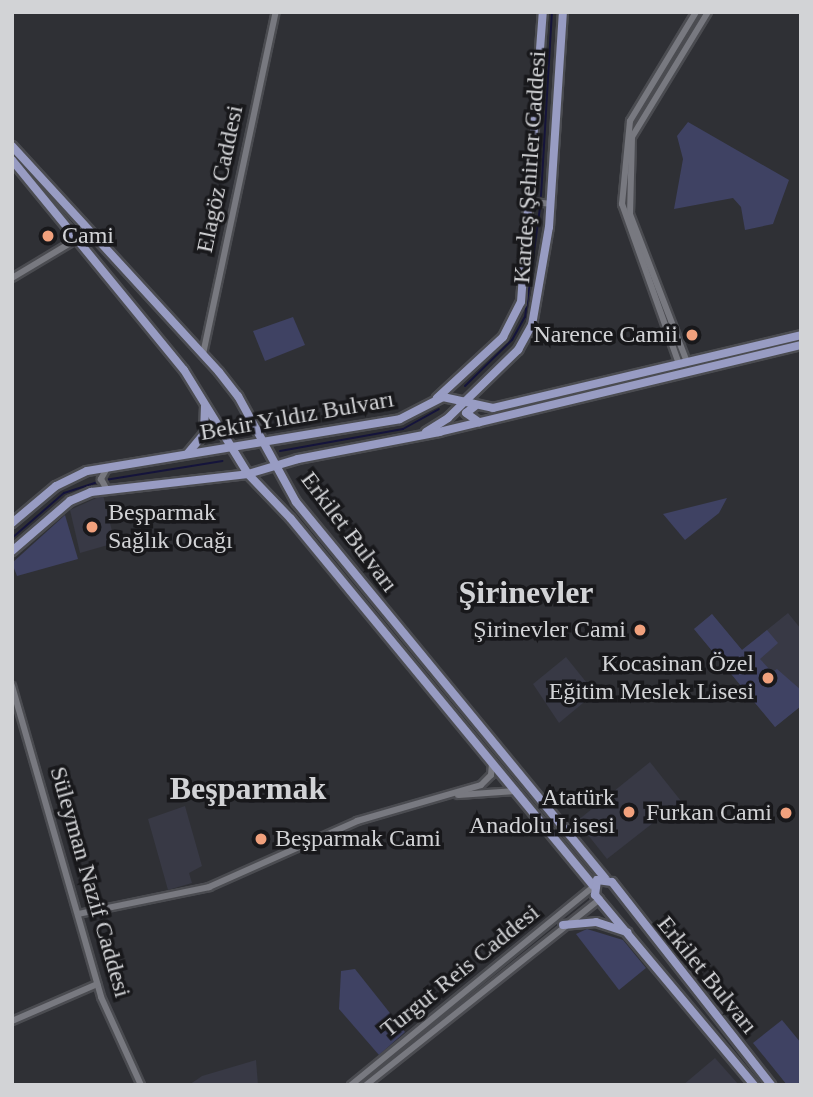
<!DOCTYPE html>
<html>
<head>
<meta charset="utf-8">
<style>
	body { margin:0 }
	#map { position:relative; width:813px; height:1097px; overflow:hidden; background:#2f3035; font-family:Georgia,serif }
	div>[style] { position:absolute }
	.built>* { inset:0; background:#383945 }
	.green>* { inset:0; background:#3f4263 }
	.stream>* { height:2px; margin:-1px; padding:0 1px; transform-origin:1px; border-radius:1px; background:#15143b }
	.roads { filter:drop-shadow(2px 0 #4b4c51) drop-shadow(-2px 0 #4b4c51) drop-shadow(0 2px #4b4c51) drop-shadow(0 -2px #4b4c51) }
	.minor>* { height:6px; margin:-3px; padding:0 3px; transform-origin:3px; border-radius:3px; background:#787980 }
	.major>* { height:8px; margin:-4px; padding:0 4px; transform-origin:4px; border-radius:4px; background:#989cc3 }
	.dots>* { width:19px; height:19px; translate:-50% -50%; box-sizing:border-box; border:4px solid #18181b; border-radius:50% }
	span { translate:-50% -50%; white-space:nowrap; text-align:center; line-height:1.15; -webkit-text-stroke:7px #18181b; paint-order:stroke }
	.street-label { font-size:24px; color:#d2d3d6 }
	.poi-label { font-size:24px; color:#d2d3d6 }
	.left { translate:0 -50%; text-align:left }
	.right { translate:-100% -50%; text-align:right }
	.district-label { font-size:32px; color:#d2d3d6; font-weight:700 }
	.frame { position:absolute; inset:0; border:14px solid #d2d3d6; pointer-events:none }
</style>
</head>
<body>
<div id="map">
	<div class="built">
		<div style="clip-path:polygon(103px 495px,115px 543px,80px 553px,70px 510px)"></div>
		<div style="clip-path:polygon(788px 613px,801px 629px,801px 706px,775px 727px,694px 629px,712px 614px,742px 650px)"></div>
		<div style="clip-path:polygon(566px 657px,595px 693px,559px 723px,533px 684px)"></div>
		<div style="clip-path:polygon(650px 762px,681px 801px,607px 859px,577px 821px)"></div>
		<div style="clip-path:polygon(185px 806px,202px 866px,189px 873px,192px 883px,168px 890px,148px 819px)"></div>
		<div style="clip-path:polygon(715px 1058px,739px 1085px,683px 1085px)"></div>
		<div style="clip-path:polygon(256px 1060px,258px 1085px,189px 1085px,202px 1076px)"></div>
	</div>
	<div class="green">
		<div style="clip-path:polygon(688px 122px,789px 180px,773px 224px,745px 230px,741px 207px,733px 198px,674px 209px,683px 159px,677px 136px)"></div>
		<div style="clip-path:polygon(293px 317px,305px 345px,265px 361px,253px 331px)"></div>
		<div style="clip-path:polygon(727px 498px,719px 513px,685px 540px,663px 514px)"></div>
		<div style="clip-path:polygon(65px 515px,78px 559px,17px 576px,12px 563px)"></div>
		<div style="clip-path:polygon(712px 614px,742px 650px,767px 630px,778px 643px,760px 659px,772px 672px,777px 669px,801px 690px,801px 706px,775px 727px,694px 629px)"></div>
		<div style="clip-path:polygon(587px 929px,623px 940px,646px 968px,619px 990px,576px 934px)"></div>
		<div style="clip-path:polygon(355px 969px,405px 1032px,379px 1055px,339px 1009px,341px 971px)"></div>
		<div style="clip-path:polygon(782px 1020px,801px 1043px,801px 1085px,787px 1085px,753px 1043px)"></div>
	</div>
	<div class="stream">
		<div style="left:541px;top:196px;width:184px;rotate:-86.6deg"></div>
		<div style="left:465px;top:386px;width:66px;rotate:-44.4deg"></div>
		<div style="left:512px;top:340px;width:26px;rotate:-61deg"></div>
		<div style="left:525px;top:317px;width:111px;rotate:-82.2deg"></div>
		<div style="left:280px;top:451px;width:125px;rotate:-10.1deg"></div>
		<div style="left:403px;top:429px;width:41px;rotate:-29.1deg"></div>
		<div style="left:105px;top:480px;width:119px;rotate:-9.2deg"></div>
		<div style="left:12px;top:538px;width:69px;rotate:-40.9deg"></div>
		<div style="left:64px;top:493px;width:38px;rotate:-18deg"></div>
	</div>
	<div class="roads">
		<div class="minor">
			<div style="left:530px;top:202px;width:21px;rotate:5deg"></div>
			<div style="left:12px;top:278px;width:76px;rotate:-31deg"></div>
			<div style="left:203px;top:354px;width:350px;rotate:-78deg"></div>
			<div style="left:687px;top:362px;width:159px;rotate:-111.1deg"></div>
			<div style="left:630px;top:214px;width:77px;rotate:-88.5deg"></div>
			<div style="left:632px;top:137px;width:146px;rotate:-58.7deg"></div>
			<div style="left:679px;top:364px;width:170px;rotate:-109.6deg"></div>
			<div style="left:622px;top:204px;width:83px;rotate:-84.5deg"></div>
			<div style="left:630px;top:121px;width:127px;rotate:-58.8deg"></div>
			<div style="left:107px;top:468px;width:13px;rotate:119deg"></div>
			<div style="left:101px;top:479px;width:13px;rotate:61deg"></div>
			<div style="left:12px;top:686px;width:323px;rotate:74deg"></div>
			<div style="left:101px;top:997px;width:97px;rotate:65.6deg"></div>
			<div style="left:458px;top:795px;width:58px;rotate:-3.9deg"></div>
			<div style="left:78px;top:914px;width:134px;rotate:-11.6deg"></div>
			<div style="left:209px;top:887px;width:162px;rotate:-24deg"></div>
			<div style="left:357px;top:821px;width:129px;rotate:-16.2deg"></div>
			<div style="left:481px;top:785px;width:14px;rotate:-45deg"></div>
			<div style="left:491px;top:775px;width:12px;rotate:-85deg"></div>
			<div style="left:12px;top:1021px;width:93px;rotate:-23.5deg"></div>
			<div style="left:351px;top:1085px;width:313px;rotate:-39.3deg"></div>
			<div style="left:366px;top:1085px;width:299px;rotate:-38.5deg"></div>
		</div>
		<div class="major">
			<div style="left:12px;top:146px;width:306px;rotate:47.5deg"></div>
			<div style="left:219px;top:372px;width:31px;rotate:52deg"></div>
			<div style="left:238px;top:396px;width:121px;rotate:61.3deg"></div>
			<div style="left:296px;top:502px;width:487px;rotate:50.6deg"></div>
			<div style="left:12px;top:160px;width:271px;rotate:50.7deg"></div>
			<div style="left:184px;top:370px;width:122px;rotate:58.4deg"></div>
			<div style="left:248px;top:474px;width:62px;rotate:46.3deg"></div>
			<div style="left:291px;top:519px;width:475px;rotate:50.5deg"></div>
			<div style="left:437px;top:398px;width:90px;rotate:-42.7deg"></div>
			<div style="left:503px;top:337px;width:39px;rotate:-63deg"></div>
			<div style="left:521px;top:302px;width:291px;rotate:-85.7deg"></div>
			<div style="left:475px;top:406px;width:11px;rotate:142deg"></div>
			<div style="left:466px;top:413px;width:16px;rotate:35deg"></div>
			<div style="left:426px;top:432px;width:26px;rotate:-32deg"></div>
			<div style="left:448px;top:418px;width:98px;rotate:-44.2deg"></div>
			<div style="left:518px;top:350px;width:29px;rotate:-61deg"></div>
			<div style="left:532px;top:325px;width:99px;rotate:-80.2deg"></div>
			<div style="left:549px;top:227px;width:215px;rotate:-86.3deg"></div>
			<div style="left:188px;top:453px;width:25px;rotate:-50deg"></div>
			<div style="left:204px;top:434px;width:28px;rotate:-88deg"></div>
			<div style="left:12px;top:523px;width:57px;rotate:-40.1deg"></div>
			<div style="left:56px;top:486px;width:34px;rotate:-26deg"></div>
			<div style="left:87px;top:471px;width:317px;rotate:-9.4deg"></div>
			<div style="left:400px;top:419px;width:48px;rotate:-27.1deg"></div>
			<div style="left:443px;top:397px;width:51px;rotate:12.4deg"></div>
			<div style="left:493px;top:408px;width:317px;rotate:-13.3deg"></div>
			<div style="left:12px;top:551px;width:77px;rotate:-40.8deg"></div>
			<div style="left:70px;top:501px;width:23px;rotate:-23deg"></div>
			<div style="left:91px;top:492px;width:158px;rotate:-6.5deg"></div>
			<div style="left:248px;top:474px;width:52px;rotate:-16.7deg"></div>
			<div style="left:298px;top:459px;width:144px;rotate:-10.8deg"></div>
			<div style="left:439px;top:432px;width:372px;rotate:-13.5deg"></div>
			<div style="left:563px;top:925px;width:33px;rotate:-5deg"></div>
			<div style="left:596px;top:922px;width:33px;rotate:18deg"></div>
			<div style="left:754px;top:1085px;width:248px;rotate:-129.9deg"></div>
			<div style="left:595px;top:895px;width:15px;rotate:-82deg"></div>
			<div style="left:597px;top:880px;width:15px;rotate:8deg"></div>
			<div style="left:612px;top:882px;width:258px;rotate:51.9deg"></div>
		</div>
	</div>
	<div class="dots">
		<div style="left:48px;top:236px;background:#f1a17d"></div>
		<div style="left:692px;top:335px;background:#f1a17d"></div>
		<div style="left:92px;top:527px;background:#f1a17d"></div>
		<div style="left:640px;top:630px;background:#f1a17d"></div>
		<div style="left:768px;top:678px;background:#f1a17d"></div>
		<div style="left:629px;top:812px;background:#f1a17d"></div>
		<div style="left:786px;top:813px;background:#f1a17d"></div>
		<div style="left:261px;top:839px;background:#f1a17d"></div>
	</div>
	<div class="street-label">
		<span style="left:530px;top:167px;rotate:-86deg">Kardeş Şehirler Caddesi</span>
		<span style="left:220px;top:179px;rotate:-78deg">Elagöz Caddesi</span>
		<span style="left:297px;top:416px;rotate:-10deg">Bekir Yıldız Bulvarı</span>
		<span style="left:349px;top:532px;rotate:53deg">Erkilet Bulvarı</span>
		<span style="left:90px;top:882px;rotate:74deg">Süleyman Nazif Caddesi</span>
		<span style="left:460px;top:971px;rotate:-39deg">Turgut Reis Caddesi</span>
		<span style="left:707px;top:975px;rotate:51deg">Erkilet Bulvarı</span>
	</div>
	<div class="poi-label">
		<span class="left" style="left:62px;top:236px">Cami</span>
		<span class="right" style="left:678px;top:335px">Narence Camii</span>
		<span class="left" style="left:108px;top:527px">Beşparmak<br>Sağlık Ocağı</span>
		<span class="right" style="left:626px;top:630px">Şirinevler Cami</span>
		<span class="right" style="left:754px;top:678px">Kocasinan Özel<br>Eğitim Meslek Lisesi</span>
		<span class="right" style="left:615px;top:812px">Atatürk<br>Anadolu Lisesi</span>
		<span class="right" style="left:772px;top:813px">Furkan Cami</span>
		<span class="left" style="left:275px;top:839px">Beşparmak Cami</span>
	</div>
	<div class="district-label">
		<span style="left:526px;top:592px">Şirinevler</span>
		<span style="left:248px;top:788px">Beşparmak</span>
	</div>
	<div class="frame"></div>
</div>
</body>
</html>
